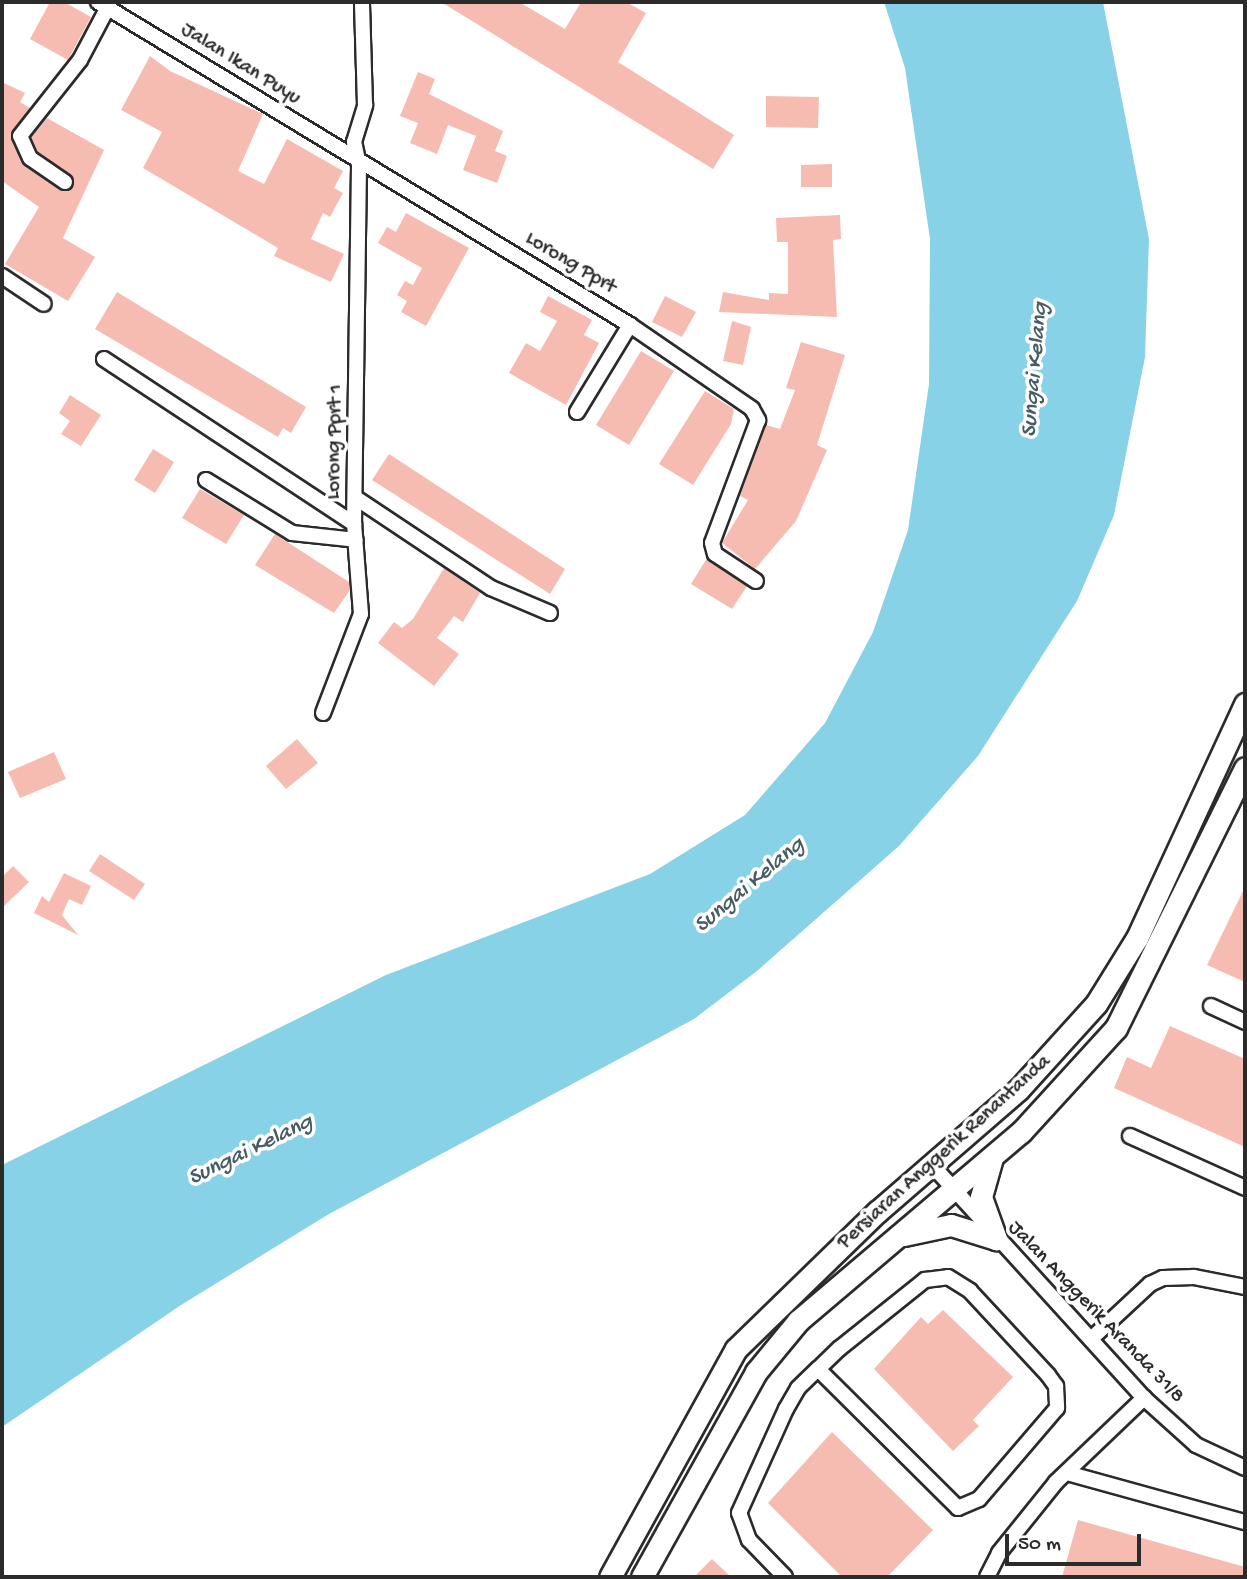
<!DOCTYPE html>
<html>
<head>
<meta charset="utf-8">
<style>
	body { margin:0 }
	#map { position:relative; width:1247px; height:1579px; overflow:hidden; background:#fff; font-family:"Gochi Hand",sans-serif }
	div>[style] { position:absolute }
	.water>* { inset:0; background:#87d2e7 }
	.building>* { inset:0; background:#f7bcb1 }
	.roads { filter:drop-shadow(2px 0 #2b2b2b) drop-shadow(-2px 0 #2b2b2b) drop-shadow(0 2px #2b2b2b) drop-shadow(0 -2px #2b2b2b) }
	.street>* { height:14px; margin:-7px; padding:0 7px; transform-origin:7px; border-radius:7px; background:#fff }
	.secondary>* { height:21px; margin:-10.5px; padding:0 10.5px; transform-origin:10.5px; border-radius:10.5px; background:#fff }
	span { translate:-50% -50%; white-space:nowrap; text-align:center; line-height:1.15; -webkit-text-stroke:7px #fff; paint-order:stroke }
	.street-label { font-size:21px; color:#2b2b2b }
	.water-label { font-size:23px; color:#475d63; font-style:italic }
	.frame { position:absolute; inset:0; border:4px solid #2b2b2b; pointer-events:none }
	.scale { position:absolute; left:1005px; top:1534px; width:136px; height:32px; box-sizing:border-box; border:4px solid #2b2b2b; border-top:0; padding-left:9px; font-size:21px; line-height:24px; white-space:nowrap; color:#2b2b2b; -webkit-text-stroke:5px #fff; paint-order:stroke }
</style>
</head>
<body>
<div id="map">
	<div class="water">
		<div style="clip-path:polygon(884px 2px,1103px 2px,1149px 239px,1145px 357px,1114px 515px,1077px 601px,978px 756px,899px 846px,757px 971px,694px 1019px,329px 1214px,181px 1305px,2px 1427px,2px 1165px,386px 975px,650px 874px,745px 815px,825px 723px,873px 632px,908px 530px,929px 384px,930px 239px,905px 68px)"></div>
	</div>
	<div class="building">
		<div style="clip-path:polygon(50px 2px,64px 2px,91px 17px,68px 60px,30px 39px)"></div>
		<div style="clip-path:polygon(441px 2px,519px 2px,565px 29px,581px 2px,626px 2px,646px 13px,618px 62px,734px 135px,713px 169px)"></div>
		<div style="clip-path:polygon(150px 56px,170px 71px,263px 114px,238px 171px,264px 184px,287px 139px,343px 171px,334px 188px,343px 193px,330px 217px,323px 213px,311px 239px,344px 254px,331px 282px,274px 256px,278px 248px,143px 168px,162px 132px,121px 110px)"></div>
		<div style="clip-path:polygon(418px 72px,435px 79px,429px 94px,503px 131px,495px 151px,507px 156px,497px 183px,463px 170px,476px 136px,448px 125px,437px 154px,410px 143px,418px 123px,400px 116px)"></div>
		<div style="clip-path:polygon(2px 82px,25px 93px,20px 102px,30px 108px,11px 134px,21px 162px,60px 190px,72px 188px,73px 177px,38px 152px,31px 137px,47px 118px,104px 150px,63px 238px,95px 257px,68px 301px,5px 264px,39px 207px,2px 181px)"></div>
		<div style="clip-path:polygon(766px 96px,819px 97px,818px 128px,766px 127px)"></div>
		<div style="clip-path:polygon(832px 164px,832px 187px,801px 187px,801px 165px)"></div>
		<div style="clip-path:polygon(406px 213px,469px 248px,426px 326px,401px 312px,407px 301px,397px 295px,405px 281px,413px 285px,422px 268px,378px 243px,387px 227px,396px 232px)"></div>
		<div style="clip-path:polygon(840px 215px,841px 239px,833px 240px,837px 317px,719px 312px,723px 292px,769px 300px,769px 293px,788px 294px,788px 242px,777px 242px,776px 218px)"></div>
		<div style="clip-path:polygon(117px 292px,306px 407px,291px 433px,283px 428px,278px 437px,95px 329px)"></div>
		<div style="clip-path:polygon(548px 296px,592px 320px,584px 335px,599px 343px,566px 405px,509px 373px,526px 343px,540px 351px,557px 321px,540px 312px)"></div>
		<div style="clip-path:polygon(665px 296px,696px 312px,682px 337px,652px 322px)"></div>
		<div style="clip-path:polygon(732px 321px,751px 327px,743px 365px,723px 361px)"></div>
		<div style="clip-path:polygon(801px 342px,845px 355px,817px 445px,827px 450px,796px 521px,755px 569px,722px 543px,748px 500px,740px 496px,766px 425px,780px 429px,795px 390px,786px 388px)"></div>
		<div style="clip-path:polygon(641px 351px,674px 371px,629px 445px,596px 425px)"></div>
		<div style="clip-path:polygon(705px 391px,734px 409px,731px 424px,693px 485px,659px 464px)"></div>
		<div style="clip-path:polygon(70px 395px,101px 415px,81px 446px,61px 434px,70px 421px,59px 413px)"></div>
		<div style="clip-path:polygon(153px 449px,174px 462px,155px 493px,134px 480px)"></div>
		<div style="clip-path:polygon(389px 454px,565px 569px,550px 594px,372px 480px)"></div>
		<div style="clip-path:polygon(200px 489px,244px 515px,226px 544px,182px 518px)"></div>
		<div style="clip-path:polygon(275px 534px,349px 582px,350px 590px,334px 613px,255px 565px)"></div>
		<div style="clip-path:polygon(707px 558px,747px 586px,732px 609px,691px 584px)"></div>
		<div style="clip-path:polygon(444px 568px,480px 593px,463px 622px,454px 616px,437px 638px,459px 654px,434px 686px,378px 643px,394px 622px,402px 628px,413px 619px)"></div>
		<div style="clip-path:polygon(297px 739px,318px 763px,286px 789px,266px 766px)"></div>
		<div style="clip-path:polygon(54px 752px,66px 779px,20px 798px,8px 772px)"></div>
		<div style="clip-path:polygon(100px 854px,145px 884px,134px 900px,89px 871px)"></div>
		<div style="clip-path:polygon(13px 866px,29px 882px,2px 908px,2px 877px)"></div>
		<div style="clip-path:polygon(64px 873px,91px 886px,82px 905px,69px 899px,62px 915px,78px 935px,34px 913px,42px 896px,49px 902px)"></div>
		<div style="clip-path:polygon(1245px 887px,1245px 982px,1207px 965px)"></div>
		<div style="clip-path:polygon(1170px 1026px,1245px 1059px,1245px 1147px,1114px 1088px,1127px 1057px,1151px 1068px)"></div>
		<div style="clip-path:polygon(943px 1310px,1013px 1377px,973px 1420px,979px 1426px,953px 1451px,874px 1369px,921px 1317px,928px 1324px)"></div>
		<div style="clip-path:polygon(832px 1432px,933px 1530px,887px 1577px,842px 1577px,768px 1503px)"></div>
		<div style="clip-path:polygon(1078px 1520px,1245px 1567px,1245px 1577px,1062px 1577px)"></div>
		<div style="clip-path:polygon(712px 1559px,731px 1577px,694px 1577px)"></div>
	</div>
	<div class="roads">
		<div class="street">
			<div style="left:98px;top:2px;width:622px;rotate:31.26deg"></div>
			<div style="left:630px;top:325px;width:148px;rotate:34.5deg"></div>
			<div style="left:752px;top:409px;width:13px;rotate:61deg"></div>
			<div style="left:758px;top:420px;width:131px;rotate:110.5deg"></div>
			<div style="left:712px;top:543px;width:11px;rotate:75deg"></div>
			<div style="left:715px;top:554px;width:49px;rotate:33.4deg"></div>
			<div style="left:65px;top:182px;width:42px;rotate:-145.6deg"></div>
			<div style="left:30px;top:158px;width:24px;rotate:-114deg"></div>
			<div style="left:20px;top:136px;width:97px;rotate:-51.7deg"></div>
			<div style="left:80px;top:60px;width:60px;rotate:-62.2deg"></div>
			<div style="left:2px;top:276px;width:50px;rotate:33.7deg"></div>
			<div style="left:104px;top:359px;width:300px;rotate:33.4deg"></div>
			<div style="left:577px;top:412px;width:102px;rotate:-58.7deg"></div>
			<div style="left:206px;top:480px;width:101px;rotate:31.6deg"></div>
			<div style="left:292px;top:533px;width:64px;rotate:6.2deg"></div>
			<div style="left:356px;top:498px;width:162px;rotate:33.7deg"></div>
			<div style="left:491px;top:588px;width:64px;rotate:23deg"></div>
			<div style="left:323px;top:713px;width:106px;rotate:-69deg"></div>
			<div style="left:361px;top:614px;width:90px;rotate:-94.4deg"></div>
			<div style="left:354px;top:524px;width:359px;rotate:-89.2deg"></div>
			<div style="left:359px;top:165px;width:24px;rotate:-102deg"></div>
			<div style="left:354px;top:142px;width:39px;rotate:-73deg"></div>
			<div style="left:365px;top:105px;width:103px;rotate:-91.7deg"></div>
			<div style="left:1211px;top:1006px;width:38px;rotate:25deg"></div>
			<div style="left:1130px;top:1136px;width:126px;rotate:24.3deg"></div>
			<div style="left:932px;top:1165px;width:315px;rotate:47.7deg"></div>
			<div style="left:1144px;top:1398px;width:70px;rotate:42.1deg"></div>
			<div style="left:1196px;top:1445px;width:54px;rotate:25.1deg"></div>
			<div style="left:1091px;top:1339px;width:81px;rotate:-43deg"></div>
			<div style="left:1150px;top:1284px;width:14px;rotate:-25deg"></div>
			<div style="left:1163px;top:1278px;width:31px;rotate:-2deg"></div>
			<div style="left:1194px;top:1277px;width:52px;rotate:11.1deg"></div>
			<div style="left:1067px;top:1473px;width:185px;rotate:15.4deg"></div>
			<div style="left:785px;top:1577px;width:52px;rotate:-134.2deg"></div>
			<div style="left:749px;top:1540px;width:29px;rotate:-110deg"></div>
			<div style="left:739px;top:1513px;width:114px;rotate:-65.7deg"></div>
			<div style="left:786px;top:1409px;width:24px;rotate:-60deg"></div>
			<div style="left:798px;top:1388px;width:28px;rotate:-44deg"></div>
			<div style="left:818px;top:1369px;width:30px;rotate:-44deg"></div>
			<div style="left:840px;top:1348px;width:109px;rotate:-38.7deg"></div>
			<div style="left:925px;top:1280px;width:23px;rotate:-7deg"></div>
			<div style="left:948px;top:1277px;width:26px;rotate:32deg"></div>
			<div style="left:970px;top:1291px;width:115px;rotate:47.1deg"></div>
			<div style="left:1048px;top:1375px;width:14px;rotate:54deg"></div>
			<div style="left:1056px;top:1386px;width:22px;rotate:87deg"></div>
			<div style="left:1057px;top:1408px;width:120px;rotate:130.6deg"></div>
			<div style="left:979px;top:1499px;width:23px;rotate:157deg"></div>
			<div style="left:958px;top:1508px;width:197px;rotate:-135.2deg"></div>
			<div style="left:987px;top:1577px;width:27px;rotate:-63deg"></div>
			<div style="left:999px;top:1553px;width:91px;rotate:-51.2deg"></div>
			<div style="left:1056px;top:1482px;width:122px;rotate:-43.7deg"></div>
		</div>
		<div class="secondary">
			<div style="left:992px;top:1158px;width:41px;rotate:105.8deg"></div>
			<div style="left:981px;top:1197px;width:45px;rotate:70.3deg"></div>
			<div style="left:904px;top:1235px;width:48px;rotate:-12deg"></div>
			<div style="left:951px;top:1225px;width:47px;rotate:17.3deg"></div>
			<div style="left:610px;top:1577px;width:260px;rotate:-61.1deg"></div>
			<div style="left:736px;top:1349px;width:197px;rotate:-44.2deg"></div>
			<div style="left:877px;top:1212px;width:186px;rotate:-40.9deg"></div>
			<div style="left:1018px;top:1090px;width:116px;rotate:-47.8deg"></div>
			<div style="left:1096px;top:1004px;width:78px;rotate:-58.2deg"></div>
			<div style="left:1137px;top:938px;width:258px;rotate:-65.2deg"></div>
			<div style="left:642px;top:1577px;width:235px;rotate:-60.9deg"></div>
			<div style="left:756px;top:1372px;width:66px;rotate:-50.5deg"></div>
			<div style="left:798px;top:1321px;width:292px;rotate:-40.3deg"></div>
			<div style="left:1021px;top:1132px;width:141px;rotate:-47.6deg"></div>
			<div style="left:1116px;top:1028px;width:290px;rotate:-63.6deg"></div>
		</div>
	</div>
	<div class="street-label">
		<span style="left:240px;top:65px;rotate:32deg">Jalan Ikan Puyu</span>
		<span style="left:570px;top:264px;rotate:31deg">Lorong Pprt</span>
		<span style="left:336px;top:442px;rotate:-89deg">Lorong Pprt 1</span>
		<span style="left:945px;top:1153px;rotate:-42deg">Persiaran Anggerik Renantanda</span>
		<span style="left:1095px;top:1313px;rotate:46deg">Jalan Anggerik Aranda 31/8</span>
	</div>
	<div class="water-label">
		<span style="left:1036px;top:370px;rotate:-85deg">Sungai Kelang</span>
		<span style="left:750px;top:886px;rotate:-40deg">Sungai Kelang</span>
		<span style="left:251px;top:1151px;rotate:-26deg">Sungai Kelang</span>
	</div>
	<div class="frame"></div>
	<div class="scale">50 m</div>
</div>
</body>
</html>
